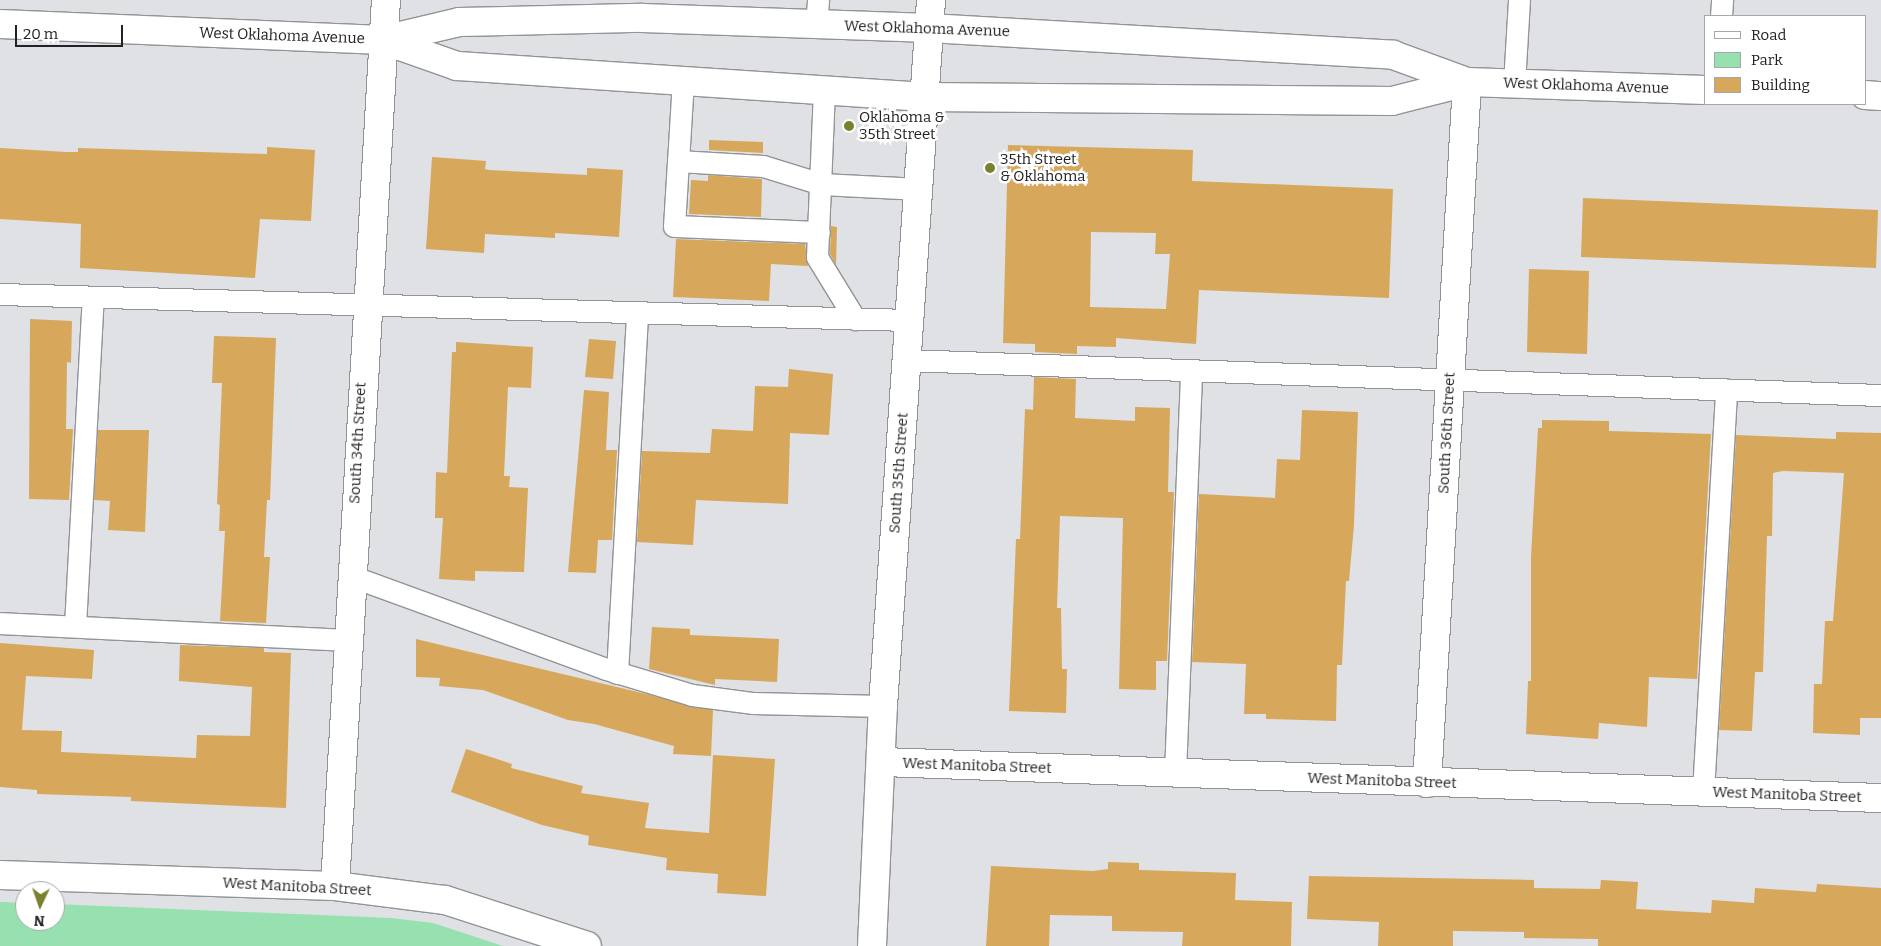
<!DOCTYPE html>
<html>
<head>
<meta charset="utf-8">
<style>
	body { margin:0 }
	#map { position:relative; width:1881px; height:946px; overflow:hidden; background:#dfe1e4; font-family:Bitter,serif }
	div>[style] { position:absolute }
	.green>* { inset:0; background:#96e1af }
	.building>* { inset:0; background:#d7a75c }
	.roads { filter:drop-shadow(1px 0 #919496) drop-shadow(-1px 0 #919496) drop-shadow(0 1px #919496) drop-shadow(0 -1px #919496) }
	.service>* { height:21px; margin:-10.5px; padding:0 10.5px; transform-origin:10.5px; border-radius:10.5px; background:#fff }
	.minor>* { height:28px; margin:-14px; padding:0 14px; transform-origin:14px; border-radius:14px; background:#fff }
	.secondary>* { height:28px; margin:-14px; padding:0 14px; transform-origin:14px; border-radius:14px; background:#fff }
	.dots>* { width:14px; height:14px; translate:-50% -50%; box-sizing:border-box; border:2px solid #fff; border-radius:50% }
	span { translate:-50% -50%; white-space:nowrap; text-align:center; line-height:1.15; -webkit-text-stroke:5px #fff; paint-order:stroke }
	.street-label { font-size:15px; color:#212223 }
	.poi-label { font-size:15px; color:#212223 }
	.left { translate:0 -50%; text-align:left }
	.legend { position:absolute; left:1704px; top:15px; width:162px; height:90px; box-sizing:border-box; background:#fff; border:1px solid #a6a7a7; margin:0; padding:6px 9px; list-style:none; font-size:15px; color:#212223 }
	.legend li { display:flex; align-items:center; gap:10px; height:25px }
	.legend b { width:25px; border:1px solid #a6a7a7 }
	.north { position:absolute; left:15px; top:881px; width:50px; height:50px; box-sizing:border-box; background:#fff; border:1px solid #a6a7a7; border-radius:50%; rotate:183deg; font-size:14px; font-weight:700; line-height:20px; text-align:center; color:#212223 }
	.north::after { content:''; display:block; margin:auto; width:18px; height:22px; background:#79812d; clip-path:polygon(50% 0,100% 100%,50% 72%,0 100%) }
	.scale { position:absolute; left:15px; top:25px; width:108px; height:22px; box-sizing:border-box; border:2px solid #212223; border-top:0; padding-left:6px; font-size:15px; line-height:18px; white-space:nowrap; color:#212223; -webkit-text-stroke:4px #fff; paint-order:stroke }
</style>
</head>
<body>
<div id="map">
	<div class="green">
		<div style="clip-path:polygon(0 902px,25px 903px,25px 921px,55px 921px,55px 904px,391px 918px,433px 923px,503px 946px,0 946px)"></div>
	</div>
	<div class="building">
		<div style="clip-path:polygon(709px 140px,763px 142px,763px 153px,709px 150px)"></div>
		<div style="clip-path:polygon(evenodd,1008px 145px,1193px 150px,1192px 181px,1393px 189px,1389px 298px,1199px 290px,1196px 344px,1116px 338px,1116px 347px,1077px 346px,1077px 354px,1035px 352px,1035px 344px,1003px 343px,1008px 145px,1091px 232px,1156px 233px,1155px 254px,1170px 254px,1166px 309px,1090px 307px,1091px 232px)"></div>
		<div style="clip-path:polygon(267px 147px,315px 150px,311px 221px,260px 219px,255px 278px,80px 268px,81px 224px,0 219px,0 148px,66px 152px,78px 152px,78px 148px,267px 154px)"></div>
		<div style="clip-path:polygon(432px 157px,486px 161px,485px 169px,489px 170px,587px 175px,587px 168px,623px 170px,619px 237px,555px 233px,555px 238px,485px 234px,484px 253px,426px 249px)"></div>
		<div style="clip-path:polygon(708px 175px,762px 179px,761px 217px,689px 214px,691px 180px,708px 181px)"></div>
		<div style="clip-path:polygon(1583px 198px,1878px 210px,1876px 268px,1581px 257px)"></div>
		<div style="clip-path:polygon(831px 226px,837px 227px,836px 265px,830px 254px)"></div>
		<div style="clip-path:polygon(676px 239px,805px 244px,808px 266px,771px 264px,769px 301px,673px 297px)"></div>
		<div style="clip-path:polygon(1529px 269px,1589px 271px,1587px 354px,1527px 352px)"></div>
		<div style="clip-path:polygon(30px 319px,72px 321px,71px 363px,67px 362px,66px 429px,73px 429px,69px 500px,29px 499px)"></div>
		<div style="clip-path:polygon(214px 336px,276px 338px,270px 500px,267px 500px,264px 557px,270px 557px,266px 623px,220px 621px,225px 531px,219px 531px,220px 505px,217px 504px,222px 383px,212px 383px)"></div>
		<div style="clip-path:polygon(589px 339px,616px 341px,613px 379px,585px 377px)"></div>
		<div style="clip-path:polygon(456px 342px,533px 347px,531px 388px,508px 387px,504px 476px,510px 476px,509px 487px,528px 488px,524px 572px,475px 571px,475px 581px,439px 579px,443px 518px,435px 518px,436px 472px,447px 473px,452px 352px,456px 352px)"></div>
		<div style="clip-path:polygon(789px 369px,833px 374px,829px 435px,790px 433px,788px 504px,696px 500px,693px 545px,637px 542px,642px 451px,710px 453px,712px 429px,753px 431px,755px 386px,788px 387px)"></div>
		<div style="clip-path:polygon(1034px 377px,1076px 379px,1075px 418px,1135px 421px,1135px 407px,1170px 408px,1168px 492px,1174px 492px,1167px 661px,1156px 661px,1156px 690px,1119px 689px,1123px 518px,1060px 516px,1057px 608px,1061px 608px,1062px 669px,1067px 669px,1066px 713px,1009px 711px,1016px 539px,1020px 539px,1025px 409px,1033px 410px)"></div>
		<div style="clip-path:polygon(584px 390px,609px 392px,606px 450px,617px 450px,612px 540px,598px 540px,596px 573px,568px 572px)"></div>
		<div style="clip-path:polygon(1302px 410px,1358px 412px,1354px 525px,1349px 581px,1346px 581px,1342px 665px,1337px 665px,1336px 721px,1266px 719px,1266px 714px,1244px 714px,1246px 664px,1192px 662px,1199px 494px,1275px 498px,1277px 459px,1300px 460px)"></div>
		<div style="clip-path:polygon(1542px 420px,1609px 421px,1609px 431px,1711px 434px,1697px 679px,1649px 677px,1647px 727px,1599px 723px,1598px 739px,1526px 734px,1528px 681px,1531px 681px,1531px 557px,1538px 428px,1542px 428px)"></div>
		<div style="clip-path:polygon(98px 430px,149px 430px,145px 532px,108px 530px,110px 501px,94px 500px)"></div>
		<div style="clip-path:polygon(1836px 432px,1881px 433px,1881px 718px,1860px 718px,1860px 735px,1813px 733px,1814px 684px,1822px 684px,1825px 621px,1833px 621px,1844px 473px,1783px 471px,1773px 473px,1772px 536px,1767px 536px,1763px 672px,1755px 672px,1752px 731px,1719px 730px,1736px 435px,1836px 439px)"></div>
		<div style="clip-path:polygon(652px 627px,690px 629px,690px 635px,779px 639px,777px 682px,715px 679px,715px 685px,649px 669px)"></div>
		<div style="clip-path:polygon(416px 639px,713px 710px,711px 756px,673px 754px,674px 746px,594px 724px,568px 720px,483px 690px,439px 686px,440px 678px,416px 677px)"></div>
		<div style="clip-path:polygon(0 643px,94px 650px,92px 679px,26px 676px,22px 730px,62px 731px,61px 752px,196px 758px,197px 735px,250px 736px,252px 687px,179px 681px,180px 645px,264px 648px,264px 652px,291px 653px,286px 808px,131px 801px,131px 797px,37px 794px,37px 790px,0 787px)"></div>
		<div style="clip-path:polygon(466px 749px,512px 764px,511px 768px,583px 786px,581px 793px,649px 803px,645px 828px,709px 833px,713px 755px,775px 759px,766px 896px,717px 893px,718px 874px,666px 870px,667px 858px,588px 845px,589px 836px,542px 825px,451px 792px)"></div>
		<div style="clip-path:polygon(1108px 862px,1139px 863px,1139px 870px,1236px 873px,1235px 900px,1292px 902px,1291px 946px,1182px 946px,1183px 932px,1112px 931px,1112px 916px,1050px 915px,1049px 946px,986px 946px,991px 866px,1093px 871px,1108px 869px)"></div>
		<div style="clip-path:polygon(1309px 876px,1534px 880px,1534px 888px,1600px 889px,1601px 880px,1638px 882px,1636px 909px,1711px 913px,1712px 900px,1754px 903px,1755px 888px,1816px 892px,1817px 884px,1881px 888px,1881px 946px,1598px 946px,1598px 939px,1524px 938px,1524px 932px,1453px 931px,1453px 946px,1378px 946px,1379px 922px,1307px 919px)"></div>
	</div>
	<div class="roads">
		<div class="service">
			<div style="left:1721px;top:16px;width:16px;rotate:-86deg"></div>
			<div style="left:816px;top:24px;width:24px;rotate:-85deg"></div>
			<div style="left:683px;top:80px;width:81px;rotate:93.5deg"></div>
			<div style="left:678px;top:161px;width:85px;rotate:3.4deg"></div>
			<div style="left:763px;top:166px;width:61px;rotate:17.2deg"></div>
			<div style="left:821px;top:184px;width:99px;rotate:2.9deg"></div>
			<div style="left:1514px;top:84px;width:84px;rotate:-86.6deg"></div>
			<div style="left:824px;top:90px;width:167px;rotate:92.4deg"></div>
			<div style="left:817px;top:257px;width:73px;rotate:58.5deg"></div>
			<div style="left:678px;top:161px;width:65px;rotate:93.5deg"></div>
			<div style="left:674px;top:226px;width:145px;rotate:2.4deg"></div>
			<div style="left:0;top:294px;width:909px;rotate:1.64deg"></div>
			<div style="left:906px;top:360px;width:976px;rotate:2.06deg"></div>
			<div style="left:351px;top:576px;width:271px;rotate:20deg"></div>
			<div style="left:606px;top:669px;width:90px;rotate:16.8deg"></div>
			<div style="left:692px;top:695px;width:62px;rotate:7.5deg"></div>
			<div style="left:753px;top:703px;width:130px;rotate:1.3deg"></div>
			<div style="left:0;top:623px;width:348px;rotate:2.8deg"></div>
			<div style="left:75px;top:626px;width:329px;rotate:-86.9deg"></div>
			<div style="left:617px;top:673px;width:361px;rotate:-86.8deg"></div>
			<div style="left:1175px;top:773px;width:403px;rotate:-87.7deg"></div>
			<div style="left:1703px;top:792px;width:403px;rotate:-86.7deg"></div>
		</div>
		<div class="minor">
			<div style="left:883px;top:762px;width:999px;rotate:2.07deg"></div>
			<div style="left:1427px;top:783px;width:702px;rotate:-86.73deg"></div>
			<div style="left:0;top:875px;width:335px;rotate:1.9deg"></div>
			<div style="left:335px;top:886px;width:111px;rotate:7.3deg"></div>
			<div style="left:445px;top:900px;width:149px;rotate:17.9deg"></div>
			<div style="left:335px;top:886px;width:887px;rotate:-86.71deg"></div>
		</div>
		<div class="secondary">
			<div style="left:0;top:24px;width:383px;rotate:2.4deg"></div>
			<div style="left:383px;top:40px;width:78px;rotate:-13.3deg"></div>
			<div style="left:459px;top:22px;width:183px;rotate:-1.3deg"></div>
			<div style="left:642px;top:18px;width:288px;rotate:2deg"></div>
			<div style="left:930px;top:28px;width:464px;rotate:3.3deg"></div>
			<div style="left:1393px;top:55px;width:79px;rotate:20deg"></div>
			<div style="left:383px;top:40px;width:78px;rotate:19.4deg"></div>
			<div style="left:457px;top:66px;width:470px;rotate:3.8deg"></div>
			<div style="left:926px;top:97px;width:466px;rotate:0.5deg"></div>
			<div style="left:1392px;top:101px;width:77px;rotate:-14.2deg"></div>
			<div style="left:1467px;top:82px;width:238px;rotate:1.9deg"></div>
			<div style="left:1865px;top:95px;width:16px;rotate:4deg"></div>
			<div style="left:872px;top:946px;width:240px;rotate:-87.4deg"></div>
			<div style="left:883px;top:706px;width:708px;rotate:-86.11deg"></div>
		</div>
	</div>
	<div class="dots">
		<div style="left:849px;top:126px;background:#79812d"></div>
		<div style="left:990px;top:168px;background:#79812d"></div>
	</div>
	<div class="street-label">
		<span style="left:927px;top:29px;rotate:2deg">West Oklahoma Avenue</span>
		<span style="left:282px;top:36px;rotate:2deg">West Oklahoma Avenue</span>
		<span style="left:1586px;top:86px;rotate:2deg">West Oklahoma Avenue</span>
		<span style="left:1447px;top:433px;rotate:-87deg">South 36th Street</span>
		<span style="left:358px;top:443px;rotate:-87deg">South 34th Street</span>
		<span style="left:899px;top:473px;rotate:-86deg">South 35th Street</span>
		<span style="left:977px;top:766px;rotate:2deg">West Manitoba Street</span>
		<span style="left:1382px;top:781px;rotate:2deg">West Manitoba Street</span>
		<span style="left:1787px;top:795px;rotate:2deg">West Manitoba Street</span>
		<span style="left:297px;top:887px;rotate:3deg">West Manitoba Street</span>
	</div>
	<div class="poi-label">
		<span class="left" style="left:859px;top:126px">Oklahoma &amp;<br>35th Street</span>
		<span class="left" style="left:1000px;top:168px">35th Street<br>&amp; Oklahoma</span>
	</div>
	<ul class="legend">
	<li><b style="height:6px;background:#fff"></b>Road</li>
	<li><b style="height:14px;background:#96e1af"></b>Park</li>
	<li><b style="height:14px;background:#d7a75c"></b>Building</li>
	</ul>
	<div class="north">N</div>
	<div class="scale">20 m</div>
</div>
</body>
</html>
